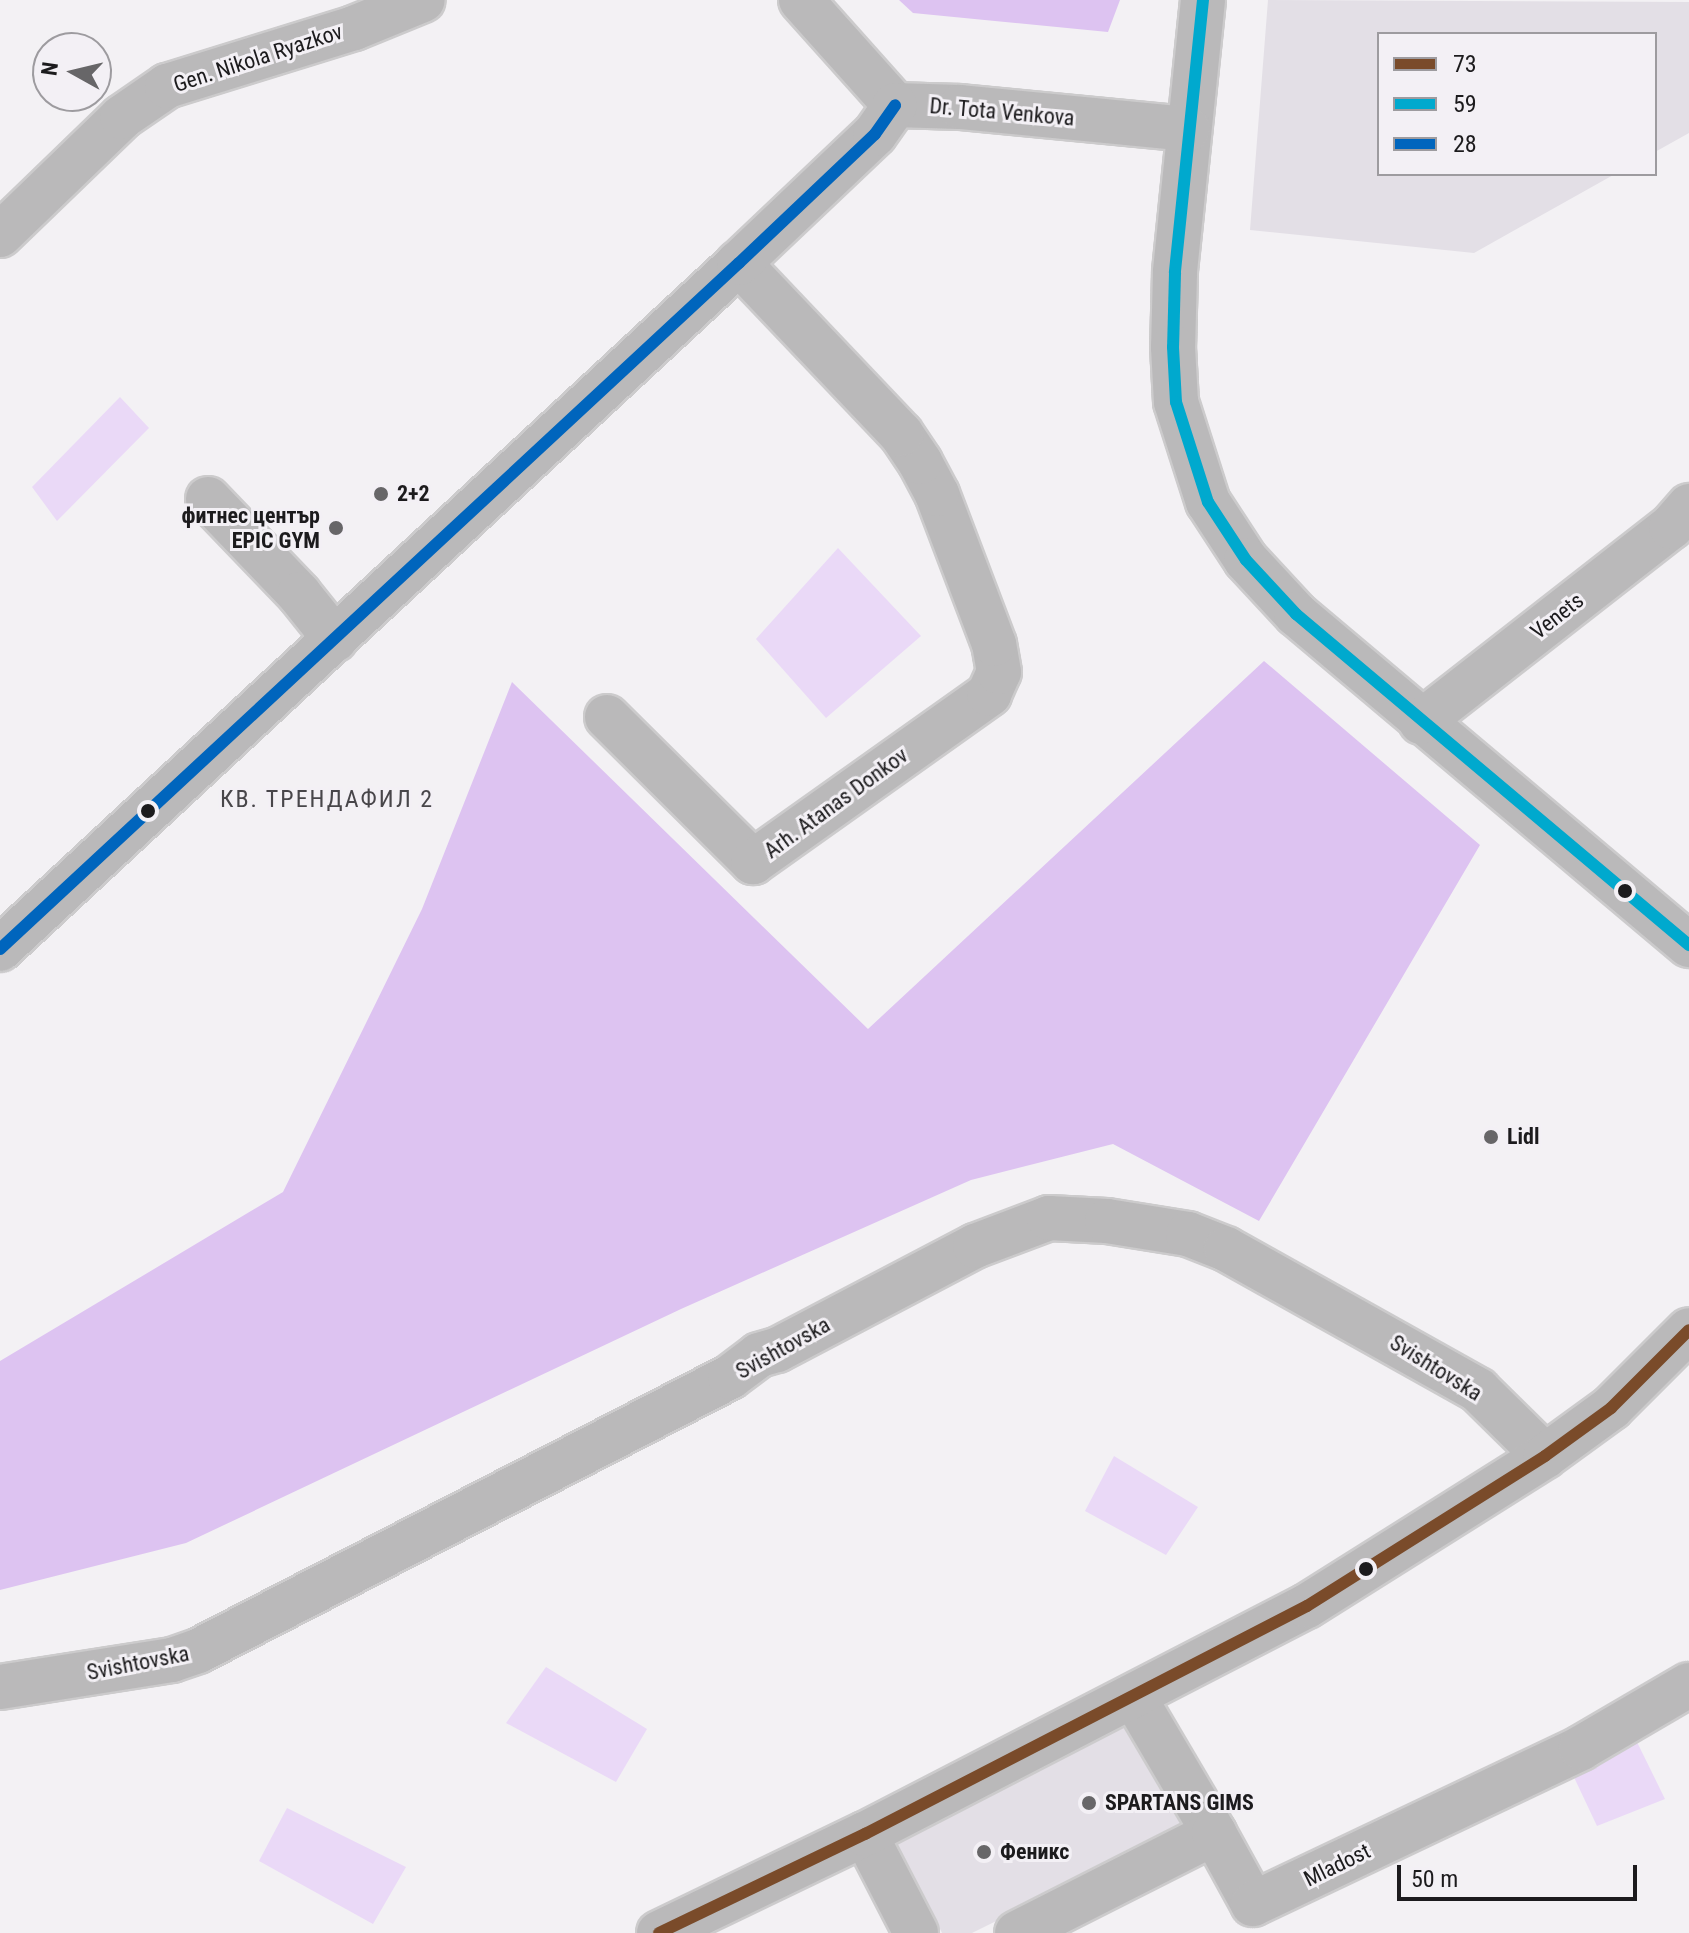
<!DOCTYPE html>
<html>
<head>
<meta charset="utf-8">
<style>
	body { margin:0 }
	#map { position:relative; width:1689px; height:1933px; overflow:hidden; background:#f3f1f4; font-family:"Roboto Condensed",sans-serif }
	div>[style] { position:absolute }
	.built>* { inset:0; background:#e3dfe6 }
	.green>* { inset:0; background:#ead9f7 }
	.forest>* { inset:0; background:#ddc3f1 }
	.roads { filter:drop-shadow(2px 0 #cccbcc) drop-shadow(-2px 0 #cccbcc) drop-shadow(0 2px #cccbcc) drop-shadow(0 -2px #cccbcc) }
	.minor>* { height:44px; margin:-22px; padding:0 22px; transform-origin:22px; border-radius:22px; background:#bab9ba }
	.bus-1>* { height:12px; margin:-6px; padding:0 6px; transform-origin:6px; border-radius:6px; background:#7a4b2a }
	.bus-2>* { height:12px; margin:-6px; padding:0 6px; transform-origin:6px; border-radius:6px; background:#00a9ce }
	.bus-3>* { height:12px; margin:-6px; padding:0 6px; transform-origin:6px; border-radius:6px; background:#0065bd }
	.dots>* { width:22px; height:22px; translate:-50% -50%; box-sizing:border-box; border:4px solid #f3f0f5; border-radius:50% }
	span { translate:-50% -50%; white-space:nowrap; text-align:center; line-height:1.15; -webkit-text-stroke:6px #f3f0f5; paint-order:stroke }
	.street-label { font-size:22px; color:#1c1b1d }
	.poi-label { font-size:22px; color:#1c1b1d; font-weight:700 }
	.left { translate:0 -50%; text-align:left }
	.right { translate:-100% -50%; text-align:right }
	.neighbourhood-label { font-size:24px; color:#48464a; letter-spacing:2px }
	.legend { position:absolute; left:1377px; top:32px; width:280px; height:144px; box-sizing:border-box; background:#f3f0f5; border:2px solid #9d9b9f; margin:0; padding:10px 14px; list-style:none; font-size:24px; color:#1c1b1d }
	.legend li { display:flex; align-items:center; gap:16px; height:40px }
	.legend b { width:40px; border:2px solid #9d9b9f }
	.north { position:absolute; left:32px; top:32px; width:80px; height:80px; box-sizing:border-box; background:#f3f0f5; border:2px solid #9d9b9f; border-radius:50%; rotate:278deg; font-size:22px; font-weight:700; line-height:32px; text-align:center; color:#1c1b1d }
	.north::after { content:''; display:block; margin:auto; width:28px; height:36px; background:#676668; clip-path:polygon(50% 0,100% 100%,50% 72%,0 100%) }
	.scale { position:absolute; left:1397px; top:1865px; width:240px; height:36px; box-sizing:border-box; border:4px solid #1c1b1d; border-top:0; padding-left:10px; font-size:24px; line-height:28px; white-space:nowrap; color:#1c1b1d; -webkit-text-stroke:6px #f3f0f5; paint-order:stroke }
</style>
</head>
<body>
<div id="map">
	<div class="built">
		<div style="clip-path:polygon(1268px 0,1689px 2px,1689px 133px,1655px 152px,1655px 34px,1379px 34px,1379px 174px,1615px 174px,1474px 253px,1250px 230px)"></div>
		<div style="clip-path:polygon(1131px 1722px,1187px 1827px,972px 1933px,942px 1933px,896px 1842px)"></div>
	</div>
	<div class="green">
		<div style="clip-path:polygon(120px 397px,149px 428px,57px 521px,32px 487px)"></div>
		<div style="clip-path:polygon(838px 548px,921px 636px,826px 718px,756px 639px)"></div>
		<div style="clip-path:polygon(1114px 1456px,1198px 1507px,1166px 1555px,1085px 1511px)"></div>
		<div style="clip-path:polygon(546px 1667px,647px 1729px,616px 1782px,506px 1723px)"></div>
		<div style="clip-path:polygon(1636px 1740px,1665px 1799px,1597px 1826px,1572px 1773px)"></div>
		<div style="clip-path:polygon(287px 1808px,406px 1867px,373px 1924px,259px 1861px)"></div>
	</div>
	<div class="forest">
		<div style="clip-path:polygon(899px 0,1120px 0,1108px 32px,913px 13px)"></div>
		<div style="clip-path:polygon(1264px 661px,1480px 845px,1259px 1221px,1113px 1144px,971px 1180px,681px 1309px,186px 1543px,0 1590px,0 1361px,283px 1192px,422px 909px,512px 682px,868px 1029px)"></div>
	</div>
	<div class="roads">
		<div class="minor">
			<div style="left:801px;top:0;width:141px;rotate:48.2deg"></div>
			<div style="left:1203px;top:0;width:274px;rotate:95.9deg"></div>
			<div style="left:1175px;top:273px;width:74px;rotate:91.5deg"></div>
			<div style="left:1173px;top:347px;width:55px;rotate:86.9deg"></div>
			<div style="left:1176px;top:402px;width:105px;rotate:72.3deg"></div>
			<div style="left:1208px;top:502px;width:69px;rotate:56.8deg"></div>
			<div style="left:1246px;top:560px;width:74px;rotate:47.2deg"></div>
			<div style="left:1296px;top:614px;width:514px;rotate:40.11deg"></div>
			<div style="left:895px;top:105px;width:65px;rotate:1.8deg"></div>
			<div style="left:960px;top:107px;width:229px;rotate:5.5deg"></div>
			<div style="left:0;top:235px;width:170px;rotate:-44deg"></div>
			<div style="left:122px;top:117px;width:55px;rotate:-34.6deg"></div>
			<div style="left:167px;top:86px;width:196px;rotate:-17.2deg"></div>
			<div style="left:354px;top:28px;width:74px;rotate:-22.1deg"></div>
			<div style="left:208px;top:499px;width:132px;rotate:46.2deg"></div>
			<div style="left:299px;top:594px;width:58px;rotate:51.3deg"></div>
			<div style="left:607px;top:717px;width:206px;rotate:44.8deg"></div>
			<div style="left:753px;top:862px;width:290px;rotate:-35.4deg"></div>
			<div style="left:989px;top:694px;width:24px;rotate:-66deg"></div>
			<div style="left:999px;top:672px;width:28px;rotate:-100deg"></div>
			<div style="left:994px;top:644px;width:160px;rotate:-110.8deg"></div>
			<div style="left:937px;top:494px;width:36px;rotate:-118deg"></div>
			<div style="left:920px;top:462px;width:34px;rotate:-124deg"></div>
			<div style="left:901px;top:434px;width:236px;rotate:-133.5deg"></div>
			<div style="left:1421px;top:722px;width:317px;rotate:-38deg"></div>
			<div style="left:1671px;top:527px;width:28px;rotate:-49deg"></div>
			<div style="left:0;top:949px;width:1008px;rotate:-42.87deg"></div>
			<div style="left:739px;top:263px;width:187px;rotate:-43.5deg"></div>
			<div style="left:875px;top:134px;width:35px;rotate:-55deg"></div>
			<div style="left:0;top:1687px;width:174px;rotate:-8.9deg"></div>
			<div style="left:172px;top:1660px;width:28px;rotate:-19deg"></div>
			<div style="left:198px;top:1651px;width:598px;rotate:-27.25deg"></div>
			<div style="left:730px;top:1377px;width:36px;rotate:-37deg"></div>
			<div style="left:759px;top:1355px;width:19px;rotate:-16deg"></div>
			<div style="left:777px;top:1350px;width:224px;rotate:-27.7deg"></div>
			<div style="left:975px;top:1246px;width:79px;rotate:-20.7deg"></div>
			<div style="left:1049px;top:1218px;width:58px;rotate:3deg"></div>
			<div style="left:1107px;top:1221px;width:82px;rotate:9.1deg"></div>
			<div style="left:1188px;top:1234px;width:41px;rotate:21.5deg"></div>
			<div style="left:1226px;top:1249px;width:289px;rotate:29.2deg"></div>
			<div style="left:1478px;top:1390px;width:94px;rotate:44.6deg"></div>
			<div style="left:1134px;top:1697px;width:158px;rotate:59.5deg"></div>
			<div style="left:865px;top:1834px;width:111px;rotate:62.7deg"></div>
			<div style="left:659px;top:1933px;width:229px;rotate:-25.7deg"></div>
			<div style="left:865px;top:1834px;width:497px;rotate:-27.3deg"></div>
			<div style="left:1307px;top:1606px;width:281px;rotate:-32.2deg"></div>
			<div style="left:1545px;top:1456px;width:82px;rotate:-36deg"></div>
			<div style="left:1611px;top:1408px;width:110px;rotate:-45deg"></div>
			<div style="left:1017px;top:1933px;width:221px;rotate:-26.9deg"></div>
			<div style="left:1214px;top:1833px;width:81px;rotate:61.2deg"></div>
			<div style="left:1253px;top:1904px;width:363px;rotate:-25.4deg"></div>
			<div style="left:1581px;top:1748px;width:125px;rotate:-30.3deg"></div>
		</div>
	</div>
	<div class="bus-1">
		<div style="left:659px;top:1933px;width:229px;rotate:-25.7deg"></div>
		<div style="left:865px;top:1834px;width:497px;rotate:-27.3deg"></div>
		<div style="left:1307px;top:1606px;width:281px;rotate:-32.2deg"></div>
		<div style="left:1545px;top:1456px;width:82px;rotate:-36deg"></div>
		<div style="left:1611px;top:1408px;width:110px;rotate:-45deg"></div>
	</div>
	<div class="bus-2">
		<div style="left:1203px;top:0;width:274px;rotate:95.9deg"></div>
		<div style="left:1175px;top:273px;width:74px;rotate:91.5deg"></div>
		<div style="left:1173px;top:347px;width:55px;rotate:86.9deg"></div>
		<div style="left:1176px;top:402px;width:105px;rotate:72.3deg"></div>
		<div style="left:1208px;top:502px;width:69px;rotate:56.8deg"></div>
		<div style="left:1246px;top:560px;width:74px;rotate:47.2deg"></div>
		<div style="left:1296px;top:614px;width:514px;rotate:40.11deg"></div>
	</div>
	<div class="bus-3">
		<div style="left:0;top:949px;width:1008px;rotate:-42.87deg"></div>
		<div style="left:739px;top:263px;width:187px;rotate:-43.5deg"></div>
		<div style="left:875px;top:134px;width:35px;rotate:-55deg"></div>
	</div>
	<div class="dots">
		<div style="left:381px;top:494px;background:#676668"></div>
		<div style="left:336px;top:528px;background:#676668"></div>
		<div style="left:148px;top:811px;background:#1c1b1d"></div>
		<div style="left:1625px;top:891px;background:#1c1b1d"></div>
		<div style="left:1491px;top:1137px;background:#676668"></div>
		<div style="left:1366px;top:1569px;background:#1c1b1d"></div>
		<div style="left:1089px;top:1803px;background:#676668"></div>
		<div style="left:984px;top:1852px;background:#676668"></div>
	</div>
	<div class="street-label">
		<span style="left:258px;top:58px;rotate:-18deg">Gen. Nikola Ryazkov</span>
		<span style="left:1002px;top:112px;rotate:5deg">Dr. Tota Venkova</span>
		<span style="left:1557px;top:616px;rotate:-38deg">Venets</span>
		<span style="left:836px;top:803px;rotate:-36deg">Arh. Atanas Donkov</span>
		<span style="left:783px;top:1348px;rotate:-29deg">Svishtovska</span>
		<span style="left:1436px;top:1368px;rotate:32deg">Svishtovska</span>
		<span style="left:138px;top:1663px;rotate:-11deg">Svishtovska</span>
		<span style="left:1337px;top:1865px;rotate:-26deg">Mladost</span>
	</div>
	<div class="poi-label">
		<span class="left" style="left:397px;top:494px">2+2</span>
		<span class="right" style="left:320px;top:528px">фитнес център<br>EPIC GYM</span>
		<span class="left" style="left:1507px;top:1137px">Lidl</span>
		<span class="left" style="left:1105px;top:1803px">SPARTANS GIMS</span>
		<span class="left" style="left:1000px;top:1852px">Феникс</span>
	</div>
	<div class="neighbourhood-label">
		<span style="left:327px;top:800px">КВ. ТРЕНДАФИЛ 2</span>
	</div>
	<ul class="legend">
	<li><b style="height:10px;background:#7a4b2a"></b>73</li>
	<li><b style="height:10px;background:#00a9ce"></b>59</li>
	<li><b style="height:10px;background:#0065bd"></b>28</li>
	</ul>
	<div class="north">N</div>
	<div class="scale">50 m</div>
</div>
</body>
</html>
